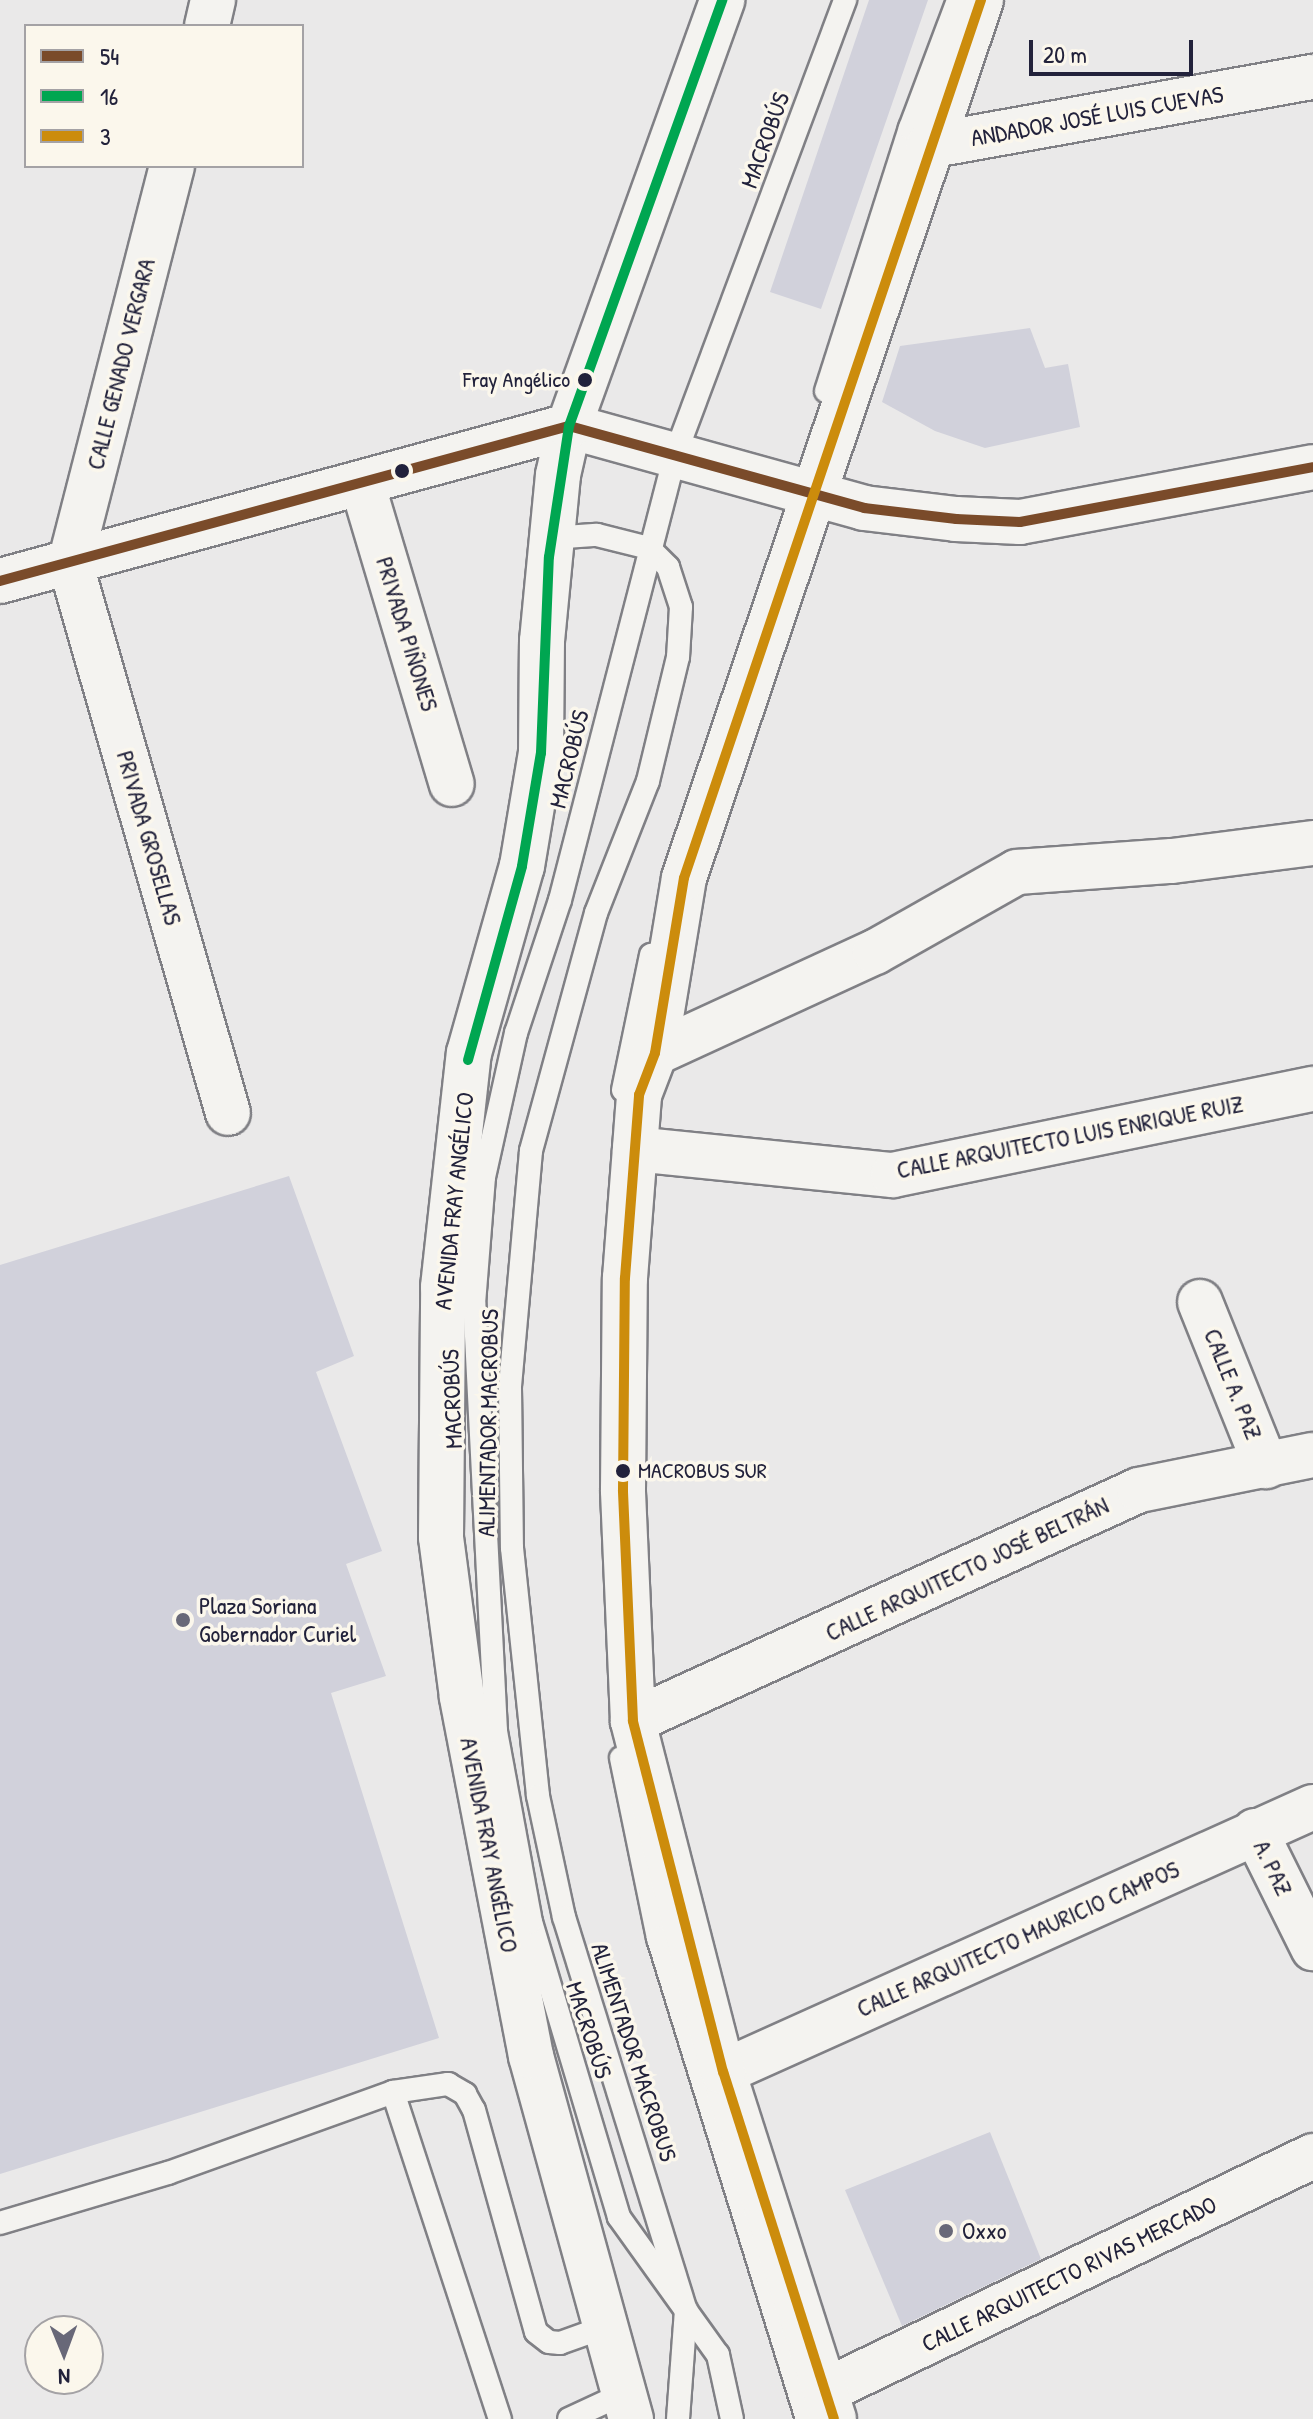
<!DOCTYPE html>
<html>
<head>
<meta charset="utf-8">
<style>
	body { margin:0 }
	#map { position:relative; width:1313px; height:2419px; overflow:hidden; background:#eae9e9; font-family:"Patrick Hand",sans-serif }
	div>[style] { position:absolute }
	.building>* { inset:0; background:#d1d1db }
	.roads { filter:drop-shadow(2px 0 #808085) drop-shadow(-2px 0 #808085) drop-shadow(0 2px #808085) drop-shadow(0 -2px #808085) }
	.lane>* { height:22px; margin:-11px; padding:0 11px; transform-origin:11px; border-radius:11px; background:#f4f3f0 }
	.street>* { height:44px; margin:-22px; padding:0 22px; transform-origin:22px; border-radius:22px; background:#f4f3f0 }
	.secondary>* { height:44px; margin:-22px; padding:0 22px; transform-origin:22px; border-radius:22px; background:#f4f3f0 }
	.bus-1>* { height:10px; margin:-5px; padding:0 5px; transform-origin:5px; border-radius:5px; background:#7a4b2a }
	.bus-2>* { height:10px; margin:-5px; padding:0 5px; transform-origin:5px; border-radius:5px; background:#00a651 }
	.bus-3>* { height:10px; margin:-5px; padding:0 5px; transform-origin:5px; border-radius:5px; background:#cc8c0c }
	.dots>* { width:22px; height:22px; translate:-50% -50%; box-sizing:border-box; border:4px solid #fbf7ec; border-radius:50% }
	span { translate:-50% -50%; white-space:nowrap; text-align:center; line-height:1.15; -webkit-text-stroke:7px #fbf7ec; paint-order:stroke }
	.bus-label { font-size:22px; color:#22223b }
	.right { translate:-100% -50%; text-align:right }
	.left { translate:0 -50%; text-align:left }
	.street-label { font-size:24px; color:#22223b }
	.poi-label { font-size:24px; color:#22223b }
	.legend { position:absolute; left:24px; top:24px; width:280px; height:144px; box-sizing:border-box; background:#fbf7ec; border:2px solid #a4a2a5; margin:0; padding:10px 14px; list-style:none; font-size:24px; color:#22223b }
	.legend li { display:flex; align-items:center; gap:16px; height:40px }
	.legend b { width:40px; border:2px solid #a4a2a5 }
	.north { position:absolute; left:24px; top:2315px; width:80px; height:80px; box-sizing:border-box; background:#fbf7ec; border:2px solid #a4a2a5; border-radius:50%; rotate:179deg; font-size:22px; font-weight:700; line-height:32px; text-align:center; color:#22223b }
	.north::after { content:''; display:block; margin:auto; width:28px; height:36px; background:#686878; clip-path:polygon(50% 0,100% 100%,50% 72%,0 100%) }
	.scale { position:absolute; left:1029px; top:40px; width:164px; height:36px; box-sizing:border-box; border:4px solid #22223b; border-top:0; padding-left:10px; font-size:24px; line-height:28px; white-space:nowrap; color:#22223b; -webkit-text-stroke:6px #fbf7ec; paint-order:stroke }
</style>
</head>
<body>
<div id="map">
	<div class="building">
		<div style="clip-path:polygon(869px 0,928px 0,821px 309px,770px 292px)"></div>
		<div style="clip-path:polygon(1030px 328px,1045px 368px,1068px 364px,1080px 427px,985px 448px,935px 431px,882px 402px,900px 346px)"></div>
		<div style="clip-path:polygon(289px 1176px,354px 1356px,316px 1372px,382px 1551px,346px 1564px,386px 1676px,331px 1693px,439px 2038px,0 2174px,0 1265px)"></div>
		<div style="clip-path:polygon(990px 2132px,1041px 2259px,902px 2326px,845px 2190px)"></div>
	</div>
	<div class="roads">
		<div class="lane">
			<div style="left:826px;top:391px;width:276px;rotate:-72.3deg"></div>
			<div style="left:910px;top:128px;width:137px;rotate:-69.4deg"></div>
			<div style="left:551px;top:554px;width:22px;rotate:-51deg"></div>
			<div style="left:565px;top:537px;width:32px;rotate:-4deg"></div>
			<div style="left:597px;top:535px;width:54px;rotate:14deg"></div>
			<div style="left:649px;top:548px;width:27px;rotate:45deg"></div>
			<div style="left:668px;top:567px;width:42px;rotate:72deg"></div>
			<div style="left:681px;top:607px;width:50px;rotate:93.4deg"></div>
			<div style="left:678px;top:657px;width:128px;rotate:103.6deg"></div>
			<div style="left:648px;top:781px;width:142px;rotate:111.5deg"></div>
			<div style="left:596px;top:913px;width:247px;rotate:105.3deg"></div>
			<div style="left:531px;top:1151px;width:238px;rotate:95.1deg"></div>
			<div style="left:510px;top:1388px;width:160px;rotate:89.3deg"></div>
			<div style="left:512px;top:1548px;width:249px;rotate:84deg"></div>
			<div style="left:538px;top:1796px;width:124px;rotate:77.9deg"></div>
			<div style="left:564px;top:1917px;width:412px;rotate:72.8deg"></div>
			<div style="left:686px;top:2310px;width:109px;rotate:94.2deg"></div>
			<div style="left:623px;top:1090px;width:138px;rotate:-78.3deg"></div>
			<div style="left:621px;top:1758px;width:184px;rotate:78.4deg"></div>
			<div style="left:658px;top:1938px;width:504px;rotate:72.79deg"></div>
			<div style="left:393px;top:2092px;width:344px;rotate:71.9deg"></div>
			<div style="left:0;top:2223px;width:175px;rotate:-16.6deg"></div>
			<div style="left:168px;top:2173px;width:239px;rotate:-19.8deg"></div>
			<div style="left:393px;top:2092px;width:56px;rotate:-8.3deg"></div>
			<div style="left:448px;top:2084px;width:20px;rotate:30deg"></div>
			<div style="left:465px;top:2094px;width:18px;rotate:61deg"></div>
			<div style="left:474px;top:2110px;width:230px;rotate:74.4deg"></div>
			<div style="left:536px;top:2332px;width:16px;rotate:38deg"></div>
			<div style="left:549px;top:2342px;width:11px;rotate:5deg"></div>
			<div style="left:560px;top:2343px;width:48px;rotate:-19.6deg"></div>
			<div style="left:569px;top:2419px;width:60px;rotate:-24.8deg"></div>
			<div style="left:732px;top:2419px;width:66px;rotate:-102.3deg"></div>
			<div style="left:718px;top:2355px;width:170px;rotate:-125.7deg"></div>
			<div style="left:619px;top:2217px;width:308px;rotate:-106.6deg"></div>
			<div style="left:531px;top:1922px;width:194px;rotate:-100.4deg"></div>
			<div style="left:496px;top:1731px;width:428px;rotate:-92.9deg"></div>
			<div style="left:474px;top:1304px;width:127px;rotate:-85.5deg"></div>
			<div style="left:484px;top:1177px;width:148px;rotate:-77.5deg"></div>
			<div style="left:516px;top:1033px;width:140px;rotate:-71.7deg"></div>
			<div style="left:560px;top:900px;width:460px;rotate:-75.5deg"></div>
			<div style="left:675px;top:455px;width:486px;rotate:-69.5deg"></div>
		</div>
		<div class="street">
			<div style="left:207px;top:26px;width:27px;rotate:-77deg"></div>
			<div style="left:928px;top:146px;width:391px;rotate:-10.2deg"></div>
			<div style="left:172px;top:166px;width:409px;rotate:104.4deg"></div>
			<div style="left:70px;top:562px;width:573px;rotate:74deg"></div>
			<div style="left:362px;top:483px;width:314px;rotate:73.4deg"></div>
			<div style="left:0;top:581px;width:590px;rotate:-15.24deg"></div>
			<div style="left:569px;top:426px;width:306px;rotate:15.5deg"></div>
			<div style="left:864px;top:508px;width:93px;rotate:6.8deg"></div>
			<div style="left:956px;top:519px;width:64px;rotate:2.7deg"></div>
			<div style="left:1020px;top:522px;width:298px;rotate:-10.6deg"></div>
			<div style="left:655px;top:1053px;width:242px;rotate:-24.7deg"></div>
			<div style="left:875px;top:952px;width:163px;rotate:-29.4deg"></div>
			<div style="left:1017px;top:872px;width:155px;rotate:-4.1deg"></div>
			<div style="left:1172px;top:861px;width:142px;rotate:-7.3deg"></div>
			<div style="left:635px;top:1149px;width:259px;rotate:5.8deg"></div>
			<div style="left:893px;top:1175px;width:429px;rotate:-11.6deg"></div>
			<div style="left:1200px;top:1302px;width:177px;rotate:68.1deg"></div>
			<div style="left:633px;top:1721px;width:556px;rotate:-24.54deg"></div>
			<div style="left:1139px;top:1490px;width:177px;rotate:-11.4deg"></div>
			<div style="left:1255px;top:1831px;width:131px;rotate:63.6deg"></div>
			<div style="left:723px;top:2072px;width:647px;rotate:-24.19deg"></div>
			<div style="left:825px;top:2391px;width:542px;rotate:-25.71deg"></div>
		</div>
		<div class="secondary">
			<div style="left:631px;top:2419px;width:377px;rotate:-105.4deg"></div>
			<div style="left:531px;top:2056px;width:366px;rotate:-100.9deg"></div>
			<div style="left:462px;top:1697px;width:161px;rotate:-97.5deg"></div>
			<div style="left:441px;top:1537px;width:250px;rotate:-89.5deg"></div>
			<div style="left:443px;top:1287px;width:235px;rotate:-83.7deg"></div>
			<div style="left:469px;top:1053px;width:194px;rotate:-74.2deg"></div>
			<div style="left:522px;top:866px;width:115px;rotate:-80.5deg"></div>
			<div style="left:541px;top:753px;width:112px;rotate:-89.5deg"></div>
			<div style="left:542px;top:641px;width:167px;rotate:-84.5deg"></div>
			<div style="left:558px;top:475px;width:50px;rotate:-77.3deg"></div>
			<div style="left:569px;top:426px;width:453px;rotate:-70.2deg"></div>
			<div style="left:834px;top:2419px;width:364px;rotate:-107.7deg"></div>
			<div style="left:723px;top:2072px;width:362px;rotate:-104.4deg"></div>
			<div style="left:633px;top:1721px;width:231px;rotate:-92.5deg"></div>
			<div style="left:623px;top:1490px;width:212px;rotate:-89.5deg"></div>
			<div style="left:625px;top:1278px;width:184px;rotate:-85.6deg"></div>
			<div style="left:639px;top:1095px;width:45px;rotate:-69.1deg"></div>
			<div style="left:655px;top:1053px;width:177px;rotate:-80.6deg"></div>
			<div style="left:684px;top:878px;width:927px;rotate:-71.31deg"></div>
		</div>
	</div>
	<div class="bus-1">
		<div style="left:0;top:581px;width:590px;rotate:-15.24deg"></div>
		<div style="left:569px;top:426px;width:306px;rotate:15.5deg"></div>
		<div style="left:864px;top:508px;width:93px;rotate:6.8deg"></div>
		<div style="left:956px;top:519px;width:64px;rotate:2.7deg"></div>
		<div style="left:1020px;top:522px;width:298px;rotate:-10.6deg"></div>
	</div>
	<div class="bus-2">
		<div style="left:468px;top:1060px;width:201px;rotate:-74.4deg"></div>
		<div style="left:522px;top:866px;width:115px;rotate:-80.5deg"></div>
		<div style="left:541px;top:753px;width:196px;rotate:-87.7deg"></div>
		<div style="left:549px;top:557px;width:133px;rotate:-81.3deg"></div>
		<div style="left:569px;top:426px;width:453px;rotate:-70.2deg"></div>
	</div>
	<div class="bus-3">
		<div style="left:834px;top:2419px;width:364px;rotate:-107.7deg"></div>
		<div style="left:723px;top:2072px;width:362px;rotate:-104.4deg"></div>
		<div style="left:633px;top:1721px;width:231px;rotate:-92.5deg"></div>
		<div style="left:623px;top:1490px;width:212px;rotate:-89.5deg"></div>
		<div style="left:625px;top:1278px;width:184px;rotate:-85.6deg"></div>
		<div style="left:639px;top:1095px;width:45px;rotate:-69.1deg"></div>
		<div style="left:655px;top:1053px;width:177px;rotate:-80.6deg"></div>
		<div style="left:684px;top:878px;width:927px;rotate:-71.31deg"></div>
	</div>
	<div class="dots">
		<div style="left:585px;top:380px;background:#22223b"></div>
		<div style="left:402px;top:471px;background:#22223b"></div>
		<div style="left:623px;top:1471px;background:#22223b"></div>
		<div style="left:183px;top:1620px;background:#686878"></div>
		<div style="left:946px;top:2231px;background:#686878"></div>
	</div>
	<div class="bus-label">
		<span class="right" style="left:570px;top:380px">Fray Angélico</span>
		<span class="left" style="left:638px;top:1471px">MACROBUS SUR</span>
	</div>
	<div class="street-label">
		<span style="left:1097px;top:116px;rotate:-10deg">ANDADOR JOSÉ LUIS CUEVAS</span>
		<span style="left:765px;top:140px;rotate:-70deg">MACROBÚS</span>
		<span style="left:121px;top:364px;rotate:-76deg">CALLE GENADO VERGARA</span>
		<span style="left:407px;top:634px;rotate:73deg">PRIVADA PIÑONES</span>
		<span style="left:569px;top:759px;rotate:-76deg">MACROBÚS</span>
		<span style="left:149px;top:838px;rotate:74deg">PRIVADA GROSELLAS</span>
		<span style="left:1070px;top:1137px;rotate:-11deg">CALLE ARQUITECTO LUIS ENRIQUE RUIZ</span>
		<span style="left:454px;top:1201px;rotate:-84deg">AVENIDA FRAY ANGÉLICO</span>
		<span style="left:1233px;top:1384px;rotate:68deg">CALLE A. PAZ</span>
		<span style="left:452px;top:1399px;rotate:-92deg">MACROBÚS</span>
		<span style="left:488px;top:1423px;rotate:-89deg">ALIMENTADOR MACROBUS</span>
		<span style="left:967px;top:1569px;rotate:-25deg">CALLE ARQUITECTO JOSÉ BELTRÁN</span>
		<span style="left:489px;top:1845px;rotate:79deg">AVENIDA FRAY ANGÉLICO</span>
		<span style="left:1273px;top:1868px;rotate:64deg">A. PAZ</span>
		<span style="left:1018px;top:1939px;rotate:-24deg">CALLE ARQUITECTO MAURICIO CAMPOS</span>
		<span style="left:589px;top:2030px;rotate:72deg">MACROBÚS</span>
		<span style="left:634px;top:2052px;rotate:72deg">ALIMENTADOR MACROBUS</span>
		<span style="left:1069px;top:2274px;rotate:-26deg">CALLE ARQUITECTO RIVAS MERCADO</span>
	</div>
	<div class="poi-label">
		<span class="left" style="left:199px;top:1620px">Plaza Soriana<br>Gobernador Curiel</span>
		<span class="left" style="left:962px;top:2231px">Oxxo</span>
	</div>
	<ul class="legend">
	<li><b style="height:10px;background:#7a4b2a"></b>54</li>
	<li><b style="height:10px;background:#00a651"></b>16</li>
	<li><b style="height:10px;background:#cc8c0c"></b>3</li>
	</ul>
	<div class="north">N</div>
	<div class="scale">20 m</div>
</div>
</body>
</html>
